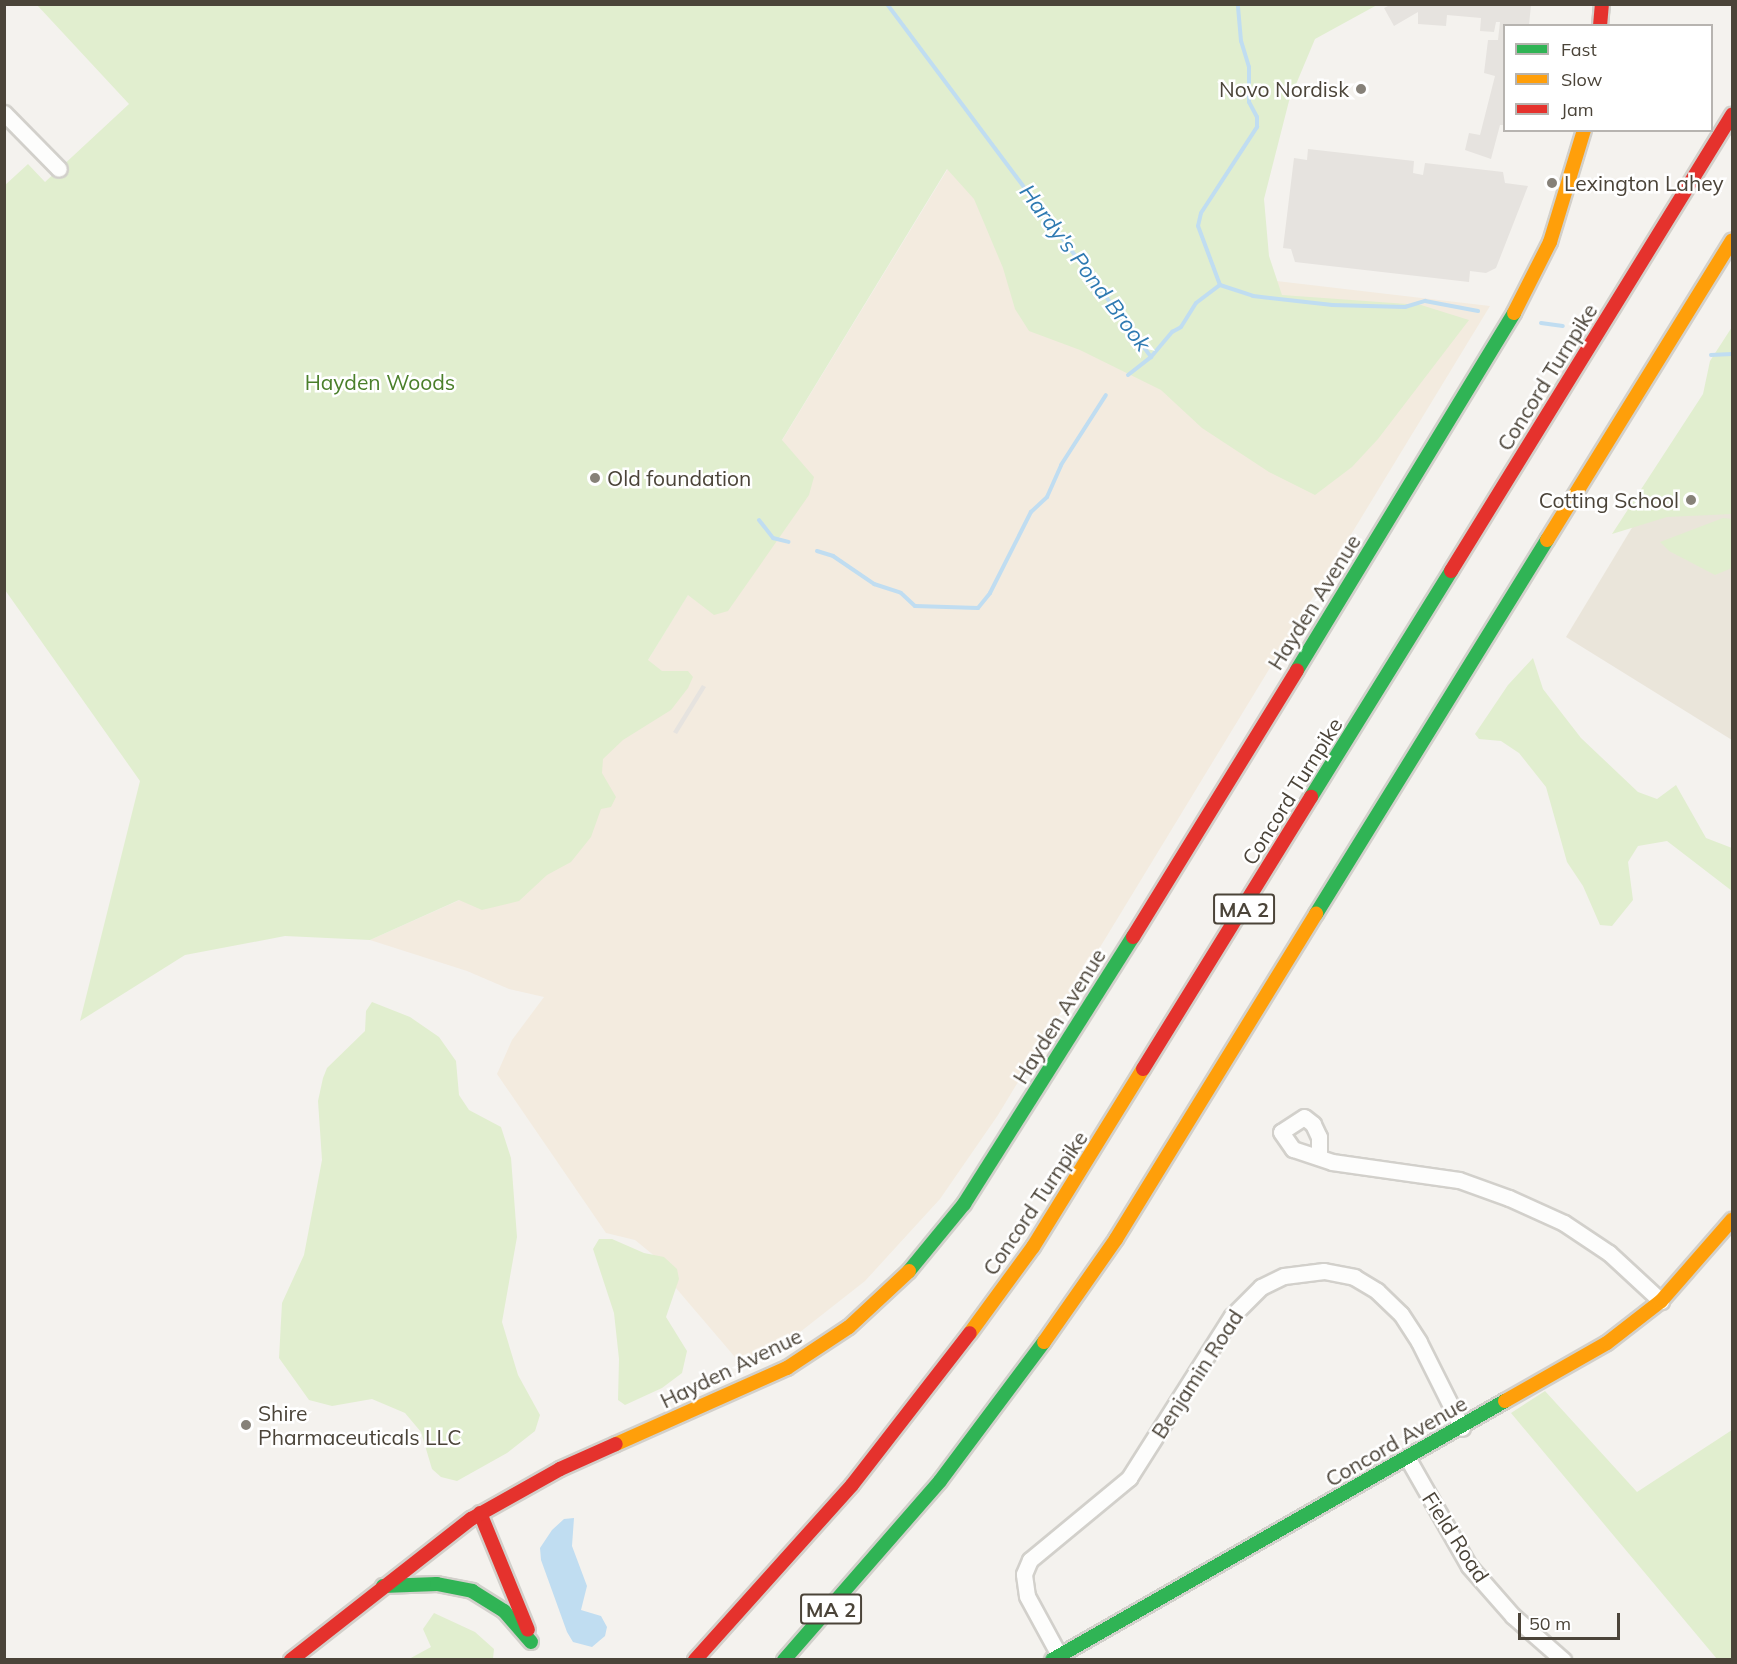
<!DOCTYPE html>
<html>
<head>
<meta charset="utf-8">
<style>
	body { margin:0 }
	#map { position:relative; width:1737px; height:1664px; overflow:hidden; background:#f4f2ee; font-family:Mulish,sans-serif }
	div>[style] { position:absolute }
	.commercial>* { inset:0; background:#f3ebdf }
	.education>* { inset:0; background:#eae5da }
	.green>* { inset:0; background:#e1eecf }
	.parking>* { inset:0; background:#e6e3df }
	.water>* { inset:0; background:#c0ddf1 }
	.stream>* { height:4px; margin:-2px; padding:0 2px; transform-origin:2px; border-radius:2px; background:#c0ddf1 }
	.roads { filter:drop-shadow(2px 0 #d2d0cb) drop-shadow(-2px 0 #d2d0cb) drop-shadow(0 2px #d2d0cb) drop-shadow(0 -2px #d2d0cb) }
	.street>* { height:15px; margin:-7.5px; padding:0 7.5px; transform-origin:7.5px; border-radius:7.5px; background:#fdfdfc }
	.fast>* { height:14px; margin:-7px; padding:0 7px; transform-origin:7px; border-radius:7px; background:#30b455 }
	.slow>* { height:14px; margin:-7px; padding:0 7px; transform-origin:7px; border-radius:7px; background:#ff9f0a }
	.jam>* { height:14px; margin:-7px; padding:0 7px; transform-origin:7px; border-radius:7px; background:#e5322d }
	.dots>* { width:16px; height:16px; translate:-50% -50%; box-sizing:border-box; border:3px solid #fff; border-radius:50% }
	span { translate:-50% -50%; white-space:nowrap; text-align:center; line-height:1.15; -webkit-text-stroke:5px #fff; paint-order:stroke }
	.shield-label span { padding:2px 4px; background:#fff; border:2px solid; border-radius:4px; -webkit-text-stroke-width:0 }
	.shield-label { font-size:20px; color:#4b4439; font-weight:700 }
	.poi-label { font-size:21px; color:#4b4439 }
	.right { translate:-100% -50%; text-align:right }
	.left { translate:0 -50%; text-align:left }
	.street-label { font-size:21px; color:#4b4439 }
	.park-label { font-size:21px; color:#4a7f2a }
	.water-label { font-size:22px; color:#2e7ab2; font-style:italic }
	.frame { position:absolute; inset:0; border:6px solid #4b4439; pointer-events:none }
	.legend { position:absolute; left:1503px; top:24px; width:210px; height:108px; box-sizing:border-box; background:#fff; border:2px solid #b7b4b0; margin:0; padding:8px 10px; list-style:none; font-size:18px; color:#4b4439 }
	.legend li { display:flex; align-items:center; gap:12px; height:30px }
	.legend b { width:30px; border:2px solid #b7b4b0 }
	.scale { position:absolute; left:1518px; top:1613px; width:102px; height:27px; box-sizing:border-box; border:3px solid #4b4439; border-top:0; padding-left:8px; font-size:18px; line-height:21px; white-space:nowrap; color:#4b4439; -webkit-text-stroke:4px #fff; paint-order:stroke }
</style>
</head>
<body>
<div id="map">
	<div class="commercial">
		<div style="clip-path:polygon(1024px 44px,1217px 274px,1490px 306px,998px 1115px,940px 1199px,865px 1281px,795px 1336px,740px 1363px,658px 1267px,657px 1258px,635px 1240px,606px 1233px,497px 1074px,512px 1040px,544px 997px,509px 989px,467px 971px,370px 940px,509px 878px,648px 660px)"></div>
	</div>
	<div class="education">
		<div style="clip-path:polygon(1732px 362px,1732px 740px,1566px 637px)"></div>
	</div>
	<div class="green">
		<div style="clip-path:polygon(37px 5px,1377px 5px,1315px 39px,1289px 101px,1264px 199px,1269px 256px,1282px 295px,1421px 305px,1469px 320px,1378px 439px,1352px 467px,1315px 495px,1269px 472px,1202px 428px,1161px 390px,1080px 350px,1029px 331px,1015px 309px,1003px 268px,974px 199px,947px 169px,782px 440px,814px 477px,809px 495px,728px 611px,714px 615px,688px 595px,648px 660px,662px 671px,688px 671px,693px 677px,688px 688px,671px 710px,623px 740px,603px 759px,602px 773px,616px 797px,611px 807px,601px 809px,591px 837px,571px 862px,547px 875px,519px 901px,482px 910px,459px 900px,370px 940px,285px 936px,185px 955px,80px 1021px,140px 781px,5px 590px,4px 186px,28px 164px,45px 182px,129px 104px)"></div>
		<div style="clip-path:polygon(1732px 327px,1732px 514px,1667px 517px,1612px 534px,1703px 394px,1710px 361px)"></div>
		<div style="clip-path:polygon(1723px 518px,1732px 519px,1732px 568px,1715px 575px,1669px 551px,1660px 542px)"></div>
		<div style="clip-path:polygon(1533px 658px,1543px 689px,1581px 738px,1638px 792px,1657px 799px,1676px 785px,1706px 838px,1732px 848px,1732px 891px,1667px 841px,1638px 846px,1628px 862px,1633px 900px,1612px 926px,1600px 925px,1583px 886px,1567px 862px,1546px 787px,1519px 753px,1501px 741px,1479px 739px,1475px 734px,1508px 685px)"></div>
		<div style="clip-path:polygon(372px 1002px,410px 1017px,439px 1037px,456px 1061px,459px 1095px,469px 1110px,501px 1127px,511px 1158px,517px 1237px,502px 1322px,518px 1375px,540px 1415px,535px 1431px,507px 1453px,457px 1481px,441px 1477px,432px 1469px,421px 1432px,405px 1413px,372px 1399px,332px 1406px,309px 1400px,279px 1358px,282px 1303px,304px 1255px,322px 1160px,318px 1101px,323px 1078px,327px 1068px,365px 1031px,366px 1011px)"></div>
		<div style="clip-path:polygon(599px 1239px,612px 1239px,644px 1253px,664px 1257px,677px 1269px,679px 1279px,666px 1317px,687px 1351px,682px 1373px,662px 1388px,625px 1405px,618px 1400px,619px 1359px,614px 1313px,593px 1249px)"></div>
		<div style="clip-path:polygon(1545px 1391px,1637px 1492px,1732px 1430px,1732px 1659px,1717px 1659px,1511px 1413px)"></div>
		<div style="clip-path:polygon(434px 1613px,475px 1632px,494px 1649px,493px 1659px,409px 1659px,431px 1647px,423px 1629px)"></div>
	</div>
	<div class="parking">
		<div style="clip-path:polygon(1390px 5px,1531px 5px,1529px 25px,1504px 26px,1504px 125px,1500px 125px,1491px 159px,1465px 150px,1469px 133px,1480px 135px,1495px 76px,1484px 73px,1488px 40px,1498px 40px,1500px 22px,1496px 22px,1494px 32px,1480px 31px,1481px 18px,1447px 15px,1446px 26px,1418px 24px,1418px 12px,1394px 26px,1384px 8px)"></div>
		<div style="clip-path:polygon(1308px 149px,1414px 161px,1413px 173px,1423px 175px,1425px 163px,1503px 172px,1505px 183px,1528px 186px,1496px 268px,1486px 273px,1470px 271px,1469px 282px,1295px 262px,1291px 249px,1283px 248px,1294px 158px,1307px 160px)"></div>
		<div style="clip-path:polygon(702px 685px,706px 687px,677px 734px,673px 732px)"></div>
	</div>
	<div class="water">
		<div style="clip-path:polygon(574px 1518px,572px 1546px,587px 1586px,581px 1610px,601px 1616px,607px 1627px,605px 1636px,592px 1647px,573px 1642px,567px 1632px,541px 1560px,540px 1548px,552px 1530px,564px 1519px)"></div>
	</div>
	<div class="stream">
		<div style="left:887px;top:4px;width:441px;rotate:53.2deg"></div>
		<div style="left:1151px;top:357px;width:33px;rotate:-50deg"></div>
		<div style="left:1172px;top:332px;width:10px;rotate:-29deg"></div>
		<div style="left:1181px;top:327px;width:28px;rotate:-58deg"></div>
		<div style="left:1196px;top:303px;width:30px;rotate:-37deg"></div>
		<div style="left:1220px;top:285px;width:35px;rotate:18deg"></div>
		<div style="left:1253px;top:296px;width:80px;rotate:6.5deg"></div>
		<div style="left:1332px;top:305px;width:73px;rotate:1.6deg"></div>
		<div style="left:1405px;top:307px;width:21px;rotate:-17deg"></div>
		<div style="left:1425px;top:301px;width:54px;rotate:10.7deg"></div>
		<div style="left:1220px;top:285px;width:63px;rotate:-110.4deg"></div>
		<div style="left:1198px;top:226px;width:13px;rotate:-77deg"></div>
		<div style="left:1201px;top:213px;width:103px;rotate:-56.9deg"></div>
		<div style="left:1257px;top:127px;width:10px;rotate:-90deg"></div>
		<div style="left:1257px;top:117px;width:17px;rotate:-118deg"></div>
		<div style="left:1249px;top:102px;width:35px;rotate:-90deg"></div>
		<div style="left:1249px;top:67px;width:27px;rotate:-107deg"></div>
		<div style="left:1241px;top:41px;width:37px;rotate:-95deg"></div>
		<div style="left:1541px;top:323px;width:22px;rotate:8deg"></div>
		<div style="left:1711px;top:355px;width:21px;rotate:-3deg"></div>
		<div style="left:1128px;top:375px;width:29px;rotate:-38deg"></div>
		<div style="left:759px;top:520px;width:23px;rotate:52deg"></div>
		<div style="left:773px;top:538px;width:16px;rotate:14deg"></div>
		<div style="left:817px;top:551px;width:17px;rotate:17deg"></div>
		<div style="left:833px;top:556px;width:50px;rotate:34.3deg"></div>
		<div style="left:874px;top:584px;width:28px;rotate:18deg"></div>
		<div style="left:901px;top:593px;width:19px;rotate:43deg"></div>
		<div style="left:915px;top:606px;width:63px;rotate:1.8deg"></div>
		<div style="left:978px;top:608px;width:19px;rotate:-51deg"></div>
		<div style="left:990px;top:593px;width:91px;rotate:-63.2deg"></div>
		<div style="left:1031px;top:512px;width:22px;rotate:-43deg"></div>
		<div style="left:1047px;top:497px;width:35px;rotate:-66deg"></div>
		<div style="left:1061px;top:465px;width:83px;rotate:-57.3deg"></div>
	</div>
	<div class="roads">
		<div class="street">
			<div style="left:4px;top:113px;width:78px;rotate:45.5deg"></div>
			<div style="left:1319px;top:1157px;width:20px;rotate:-90deg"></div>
			<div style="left:1319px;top:1137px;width:14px;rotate:-115deg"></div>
			<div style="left:1313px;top:1124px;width:11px;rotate:-142deg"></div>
			<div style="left:1304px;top:1117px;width:27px;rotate:147deg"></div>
			<div style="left:1281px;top:1132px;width:21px;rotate:55deg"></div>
			<div style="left:1293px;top:1149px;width:41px;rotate:18.4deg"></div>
			<div style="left:1332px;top:1162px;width:128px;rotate:8.1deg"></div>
			<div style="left:1459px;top:1180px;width:53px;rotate:19.8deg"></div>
			<div style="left:1509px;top:1198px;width:60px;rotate:24.4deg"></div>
			<div style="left:1564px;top:1223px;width:54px;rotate:33.7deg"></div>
			<div style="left:1609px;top:1253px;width:71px;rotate:42.7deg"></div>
			<div style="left:1408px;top:1459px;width:123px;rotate:60.3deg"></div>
			<div style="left:1469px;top:1566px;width:67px;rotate:48.7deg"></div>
			<div style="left:1513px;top:1616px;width:67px;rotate:41.3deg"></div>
			<div style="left:1059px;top:1655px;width:67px;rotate:-118.5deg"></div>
			<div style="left:1027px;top:1596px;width:22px;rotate:-98deg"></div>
			<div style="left:1024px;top:1574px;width:15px;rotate:-67deg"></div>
			<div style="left:1030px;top:1560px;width:129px;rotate:-39.6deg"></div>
			<div style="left:1129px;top:1478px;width:192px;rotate:-57.6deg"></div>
			<div style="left:1232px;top:1316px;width:41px;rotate:-45deg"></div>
			<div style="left:1261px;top:1287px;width:25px;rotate:-26deg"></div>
			<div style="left:1284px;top:1276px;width:40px;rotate:-7.1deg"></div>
			<div style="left:1324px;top:1271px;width:31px;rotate:11deg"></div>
			<div style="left:1354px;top:1277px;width:27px;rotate:31deg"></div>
			<div style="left:1377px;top:1291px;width:33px;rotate:44deg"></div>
			<div style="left:1401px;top:1314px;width:33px;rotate:57deg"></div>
			<div style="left:1419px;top:1342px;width:96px;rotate:63.4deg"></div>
		</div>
		<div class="fast">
			<div style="left:1297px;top:670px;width:418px;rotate:-58.7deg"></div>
			<div style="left:1311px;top:797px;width:266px;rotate:-58.2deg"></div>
			<div style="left:1316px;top:914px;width:440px;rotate:-58.3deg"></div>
			<div style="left:909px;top:1271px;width:87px;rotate:-50.6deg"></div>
			<div style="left:964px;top:1204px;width:316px;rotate:-57.7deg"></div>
			<div style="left:383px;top:1586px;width:54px;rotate:-2.1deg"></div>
			<div style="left:437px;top:1584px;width:36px;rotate:11deg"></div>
			<div style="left:472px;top:1591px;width:38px;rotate:32deg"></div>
			<div style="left:504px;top:1611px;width:41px;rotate:48.9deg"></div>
			<div style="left:784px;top:1660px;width:237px;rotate:-48.9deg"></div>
			<div style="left:940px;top:1481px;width:174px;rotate:-53.2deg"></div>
			<div style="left:1052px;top:1660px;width:522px;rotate:-29.76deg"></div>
		</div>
		<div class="slow">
			<div style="left:1514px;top:313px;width:80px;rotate:-63.1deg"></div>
			<div style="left:1550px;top:242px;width:117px;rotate:-73.1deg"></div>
			<div style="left:1547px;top:540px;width:352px;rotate:-58.3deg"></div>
			<div style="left:970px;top:1333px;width:107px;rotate:-53.8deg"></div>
			<div style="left:1033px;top:1247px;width:209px;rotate:-58.3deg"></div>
			<div style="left:1044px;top:1342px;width:126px;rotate:-55deg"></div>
			<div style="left:1116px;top:1239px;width:382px;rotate:-58.4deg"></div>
			<div style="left:1505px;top:1401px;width:117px;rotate:-29.6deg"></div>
			<div style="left:1607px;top:1343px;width:68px;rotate:-37.9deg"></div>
			<div style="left:1661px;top:1301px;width:108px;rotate:-48.8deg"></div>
			<div style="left:616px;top:1444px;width:187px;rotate:-24deg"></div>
			<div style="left:787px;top:1368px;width:74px;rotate:-33.5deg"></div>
			<div style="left:849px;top:1327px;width:82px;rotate:-43deg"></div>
		</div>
		<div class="jam">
			<div style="left:1600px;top:26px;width:22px;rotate:-85deg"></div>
			<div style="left:1451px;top:571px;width:536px;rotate:-58.36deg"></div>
			<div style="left:1133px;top:937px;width:313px;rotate:-58.4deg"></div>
			<div style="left:1143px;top:1069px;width:320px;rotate:-58.3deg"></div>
			<div style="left:480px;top:1513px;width:126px;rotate:67.7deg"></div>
			<div style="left:291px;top:1660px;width:229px;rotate:-38.1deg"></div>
			<div style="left:471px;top:1519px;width:102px;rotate:-29.3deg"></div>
			<div style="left:560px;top:1469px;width:61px;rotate:-24.1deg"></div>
			<div style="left:695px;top:1660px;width:235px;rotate:-48.1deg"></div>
			<div style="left:852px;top:1485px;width:192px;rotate:-52.2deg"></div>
		</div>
	</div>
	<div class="dots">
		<div style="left:1361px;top:89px;background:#868178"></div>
		<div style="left:1552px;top:183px;background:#868178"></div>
		<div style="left:595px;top:478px;background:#868178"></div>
		<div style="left:1691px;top:500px;background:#868178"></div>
		<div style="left:246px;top:1425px;background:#868178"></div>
	</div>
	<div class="shield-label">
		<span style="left:1244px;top:909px">MA 2</span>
		<span style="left:831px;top:1609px">MA 2</span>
	</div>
	<div class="poi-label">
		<span class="right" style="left:1349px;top:89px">Novo Nordisk</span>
		<span class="left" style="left:1564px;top:183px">Lexington Lahey</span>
		<span class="left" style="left:607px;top:478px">Old foundation</span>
		<span class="right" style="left:1679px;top:500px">Cotting School</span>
		<span class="left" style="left:258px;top:1425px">Shire<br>Pharmaceuticals LLC</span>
	</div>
	<div class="street-label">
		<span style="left:1547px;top:377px;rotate:-58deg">Concord Turnpike</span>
		<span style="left:1314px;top:602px;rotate:-58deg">Hayden Avenue</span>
		<span style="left:1292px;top:791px;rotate:-58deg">Concord Turnpike</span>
		<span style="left:1059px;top:1016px;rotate:-58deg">Hayden Avenue</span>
		<span style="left:1035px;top:1203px;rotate:-56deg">Concord Turnpike</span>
		<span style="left:731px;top:1368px;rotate:-26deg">Hayden Avenue</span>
		<span style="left:1197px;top:1374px;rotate:-57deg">Benjamin Road</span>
		<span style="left:1396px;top:1441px;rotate:-30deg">Concord Avenue</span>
		<span style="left:1456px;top:1537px;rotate:57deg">Field Road</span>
	</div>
	<div class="park-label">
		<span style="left:380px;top:382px">Hayden Woods</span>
	</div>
	<div class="water-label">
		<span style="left:1085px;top:268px;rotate:53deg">Hardy's Pond Brook</span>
	</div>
	<div class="frame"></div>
	<ul class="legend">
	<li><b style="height:8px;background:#30b455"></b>Fast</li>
	<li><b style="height:8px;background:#ff9f0a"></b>Slow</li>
	<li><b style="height:8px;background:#e5322d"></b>Jam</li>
	</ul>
	<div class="scale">50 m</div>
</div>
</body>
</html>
